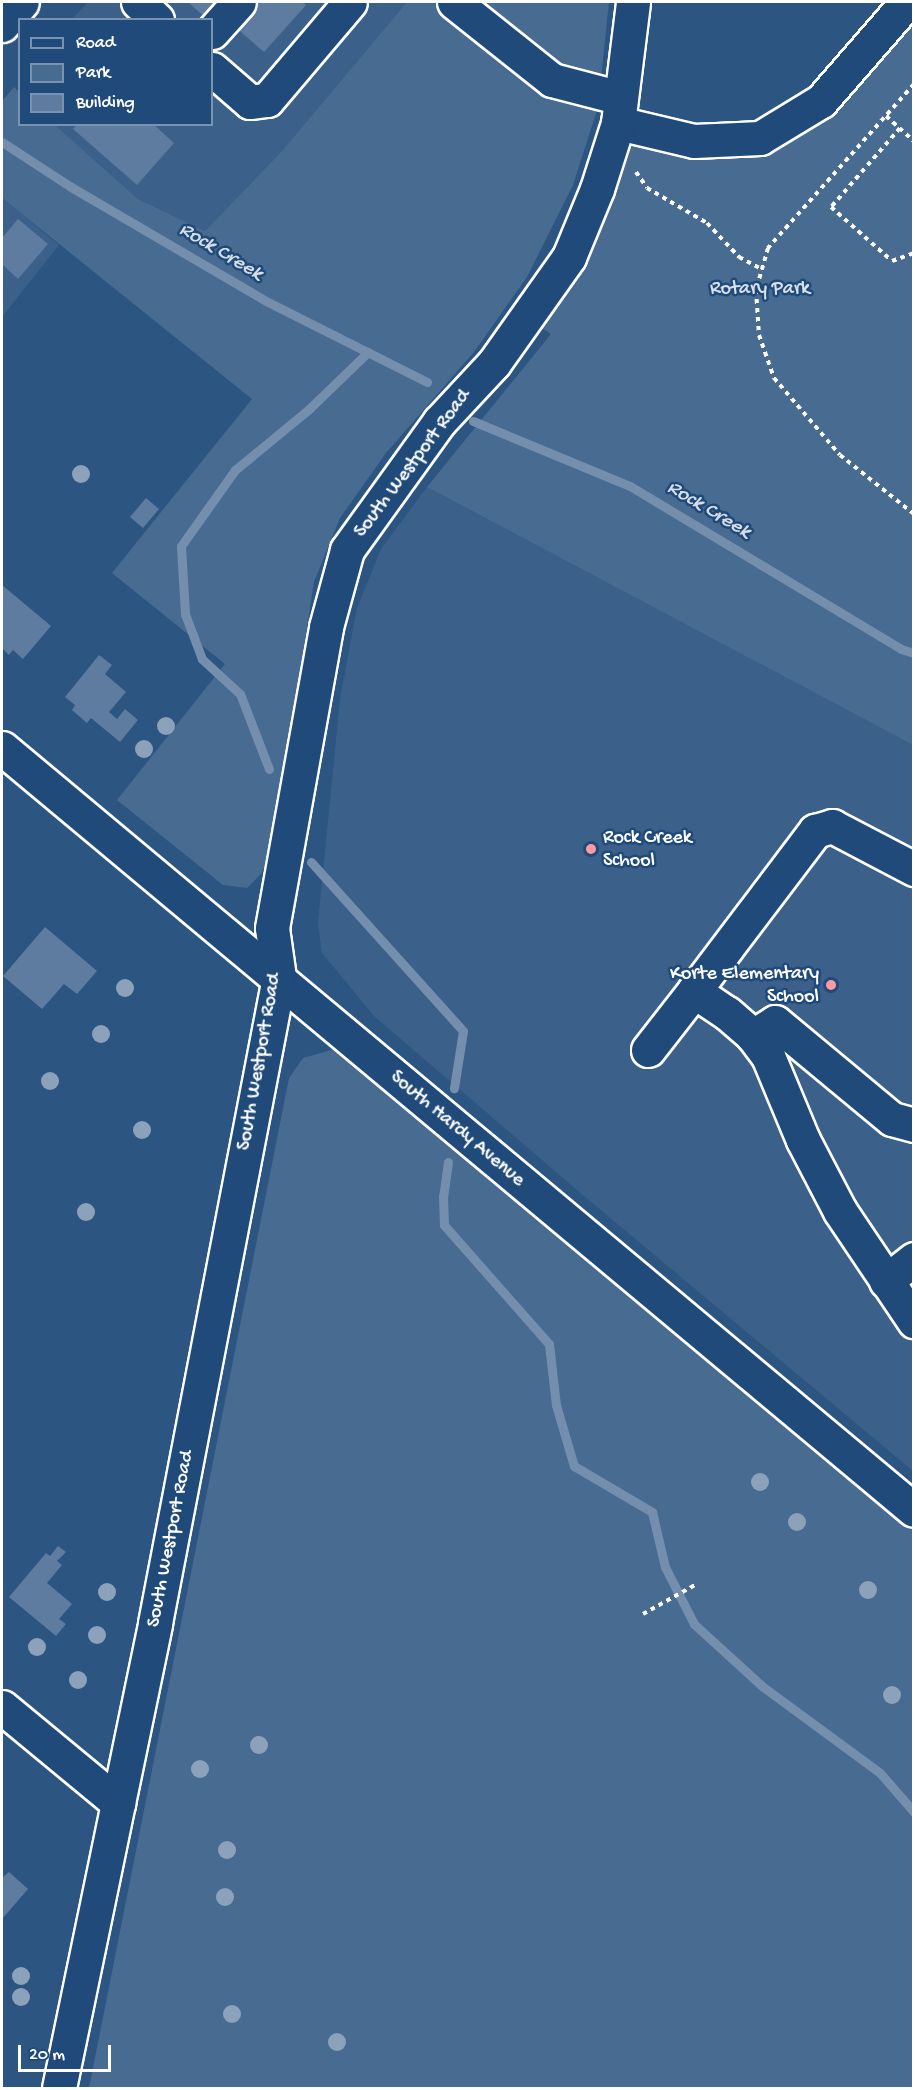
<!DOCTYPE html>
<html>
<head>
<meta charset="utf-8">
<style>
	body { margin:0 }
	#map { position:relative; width:915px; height:2090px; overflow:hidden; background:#2c5582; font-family:"Gochi Hand",sans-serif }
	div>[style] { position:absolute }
	.built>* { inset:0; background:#3b618b }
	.green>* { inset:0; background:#486b92 }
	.stream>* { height:9px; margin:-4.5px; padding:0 4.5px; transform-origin:4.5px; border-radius:4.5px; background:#748fad }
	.building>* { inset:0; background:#5e7c9f }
	.path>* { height:4px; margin-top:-2px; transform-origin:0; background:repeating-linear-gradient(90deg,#fff 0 4.5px,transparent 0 9px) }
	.roads { filter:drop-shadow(2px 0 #fff) drop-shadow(-2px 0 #fff) drop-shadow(0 2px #fff) drop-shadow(0 -2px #fff) }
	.minor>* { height:33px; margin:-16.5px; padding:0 16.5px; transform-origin:16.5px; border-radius:16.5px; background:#1f4a7a }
	.major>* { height:33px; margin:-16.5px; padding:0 16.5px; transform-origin:16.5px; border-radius:16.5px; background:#1f4a7a }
	.trees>* { width:18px; height:18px; margin:-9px; border-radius:50%; background:#8ca2bb }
	.dots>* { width:16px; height:16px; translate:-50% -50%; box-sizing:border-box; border:3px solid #1f4a7a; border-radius:50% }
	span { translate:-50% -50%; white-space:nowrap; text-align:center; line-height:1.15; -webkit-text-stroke:5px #1f4a7a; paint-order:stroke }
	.park-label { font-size:20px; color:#dae1e9 }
	.street-label { font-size:20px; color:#fff }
	.poi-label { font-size:20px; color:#fff }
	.left { translate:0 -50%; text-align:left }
	.right { translate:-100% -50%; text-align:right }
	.water-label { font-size:21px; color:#d5dde6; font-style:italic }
	.frame { position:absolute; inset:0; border:3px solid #fff; pointer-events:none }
	.legend { position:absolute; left:18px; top:18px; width:195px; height:108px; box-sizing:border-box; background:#1f4a7a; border:2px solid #7992af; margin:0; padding:8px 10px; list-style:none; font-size:18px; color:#fff }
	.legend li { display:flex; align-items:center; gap:12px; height:30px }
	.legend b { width:30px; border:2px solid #7992af }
	.scale { position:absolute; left:18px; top:2045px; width:93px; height:27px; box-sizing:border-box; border:3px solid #fff; border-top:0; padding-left:8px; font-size:18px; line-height:21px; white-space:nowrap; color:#fff; -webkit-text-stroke:4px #1f4a7a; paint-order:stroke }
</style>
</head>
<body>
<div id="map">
	<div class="built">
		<div style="clip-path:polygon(88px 2px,407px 2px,281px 152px,205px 231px,138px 199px,55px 125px,212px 124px,212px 20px,72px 19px)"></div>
		<div style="clip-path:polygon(2px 198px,59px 245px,2px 317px)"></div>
		<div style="clip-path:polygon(427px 487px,913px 745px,913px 1471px,584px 1196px,374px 1016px,322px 953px,318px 923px,340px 699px,357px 608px,381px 549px)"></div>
	</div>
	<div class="green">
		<div style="clip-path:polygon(407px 2px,609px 2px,598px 107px,573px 185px,527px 277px,474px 352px,386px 453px,340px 518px,314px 582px,272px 851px,261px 874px,247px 888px,223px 885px,117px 800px,225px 664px,112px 573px,252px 399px,2px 198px,2px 101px,14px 87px,19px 92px,20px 124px,55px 125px,138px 199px,205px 231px,281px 152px)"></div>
		<div style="clip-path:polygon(913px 2px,913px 745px,427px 487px,551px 334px,527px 318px,618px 123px,760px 138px)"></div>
		<div style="clip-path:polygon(335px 1049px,913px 1531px,913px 2088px,89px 2088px,289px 1078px,303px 1058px)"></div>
	</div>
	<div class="stream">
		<div style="left:2px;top:142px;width:82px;rotate:33.1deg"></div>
		<div style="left:71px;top:187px;width:228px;rotate:30.3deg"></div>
		<div style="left:268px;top:302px;width:178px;rotate:26.7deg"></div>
		<div style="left:473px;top:421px;width:170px;rotate:22.5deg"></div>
		<div style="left:630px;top:486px;width:316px;rotate:31deg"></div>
		<div style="left:901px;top:649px;width:14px;rotate:17deg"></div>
		<div style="left:269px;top:769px;width:80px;rotate:-111.1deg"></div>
		<div style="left:240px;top:694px;width:52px;rotate:-137.4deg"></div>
		<div style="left:202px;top:659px;width:48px;rotate:-110.7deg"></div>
		<div style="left:185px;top:614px;width:68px;rotate:-93.4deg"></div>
		<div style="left:181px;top:546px;width:93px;rotate:-54.6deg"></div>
		<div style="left:235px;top:470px;width:96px;rotate:-39.5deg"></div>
		<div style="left:309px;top:409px;width:82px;rotate:-44deg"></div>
		<div style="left:311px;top:862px;width:227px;rotate:48deg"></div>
		<div style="left:463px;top:1031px;width:58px;rotate:99deg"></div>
		<div style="left:448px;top:1162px;width:34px;rotate:98deg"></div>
		<div style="left:443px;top:1196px;width:29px;rotate:88deg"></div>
		<div style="left:444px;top:1225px;width:159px;rotate:48.6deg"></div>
		<div style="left:549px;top:1344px;width:61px;rotate:83.5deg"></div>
		<div style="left:556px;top:1405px;width:64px;rotate:73.6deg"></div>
		<div style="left:574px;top:1466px;width:91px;rotate:30.5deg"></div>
		<div style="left:652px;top:1512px;width:57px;rotate:76.7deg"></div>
		<div style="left:665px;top:1567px;width:64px;rotate:63deg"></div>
		<div style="left:694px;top:1624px;width:92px;rotate:42.4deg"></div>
		<div style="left:762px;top:1686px;width:147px;rotate:36.4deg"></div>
		<div style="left:880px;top:1773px;width:52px;rotate:48.9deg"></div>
	</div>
	<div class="building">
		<div style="clip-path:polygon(188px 2px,222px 2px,207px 19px)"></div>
		<div style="clip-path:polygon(258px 2px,302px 2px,306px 5px,264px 52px,235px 27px)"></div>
		<div style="clip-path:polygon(77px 124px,153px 124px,174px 143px,137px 185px,73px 129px)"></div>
		<div style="clip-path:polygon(18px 219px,48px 244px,18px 279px,2px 264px,2px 238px)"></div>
		<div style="clip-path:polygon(146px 498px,159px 509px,143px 528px,130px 517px)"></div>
		<div style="clip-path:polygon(2px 585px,51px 626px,23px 659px,13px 650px,9px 655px,2px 648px)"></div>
		<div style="clip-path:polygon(99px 655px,112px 665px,105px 674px,126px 692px,109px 712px,117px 719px,125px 709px,138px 720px,120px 742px,91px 718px,87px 723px,72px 710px,75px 705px,65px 697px)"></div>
		<div style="clip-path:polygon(45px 927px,97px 971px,77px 994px,64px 984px,42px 1009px,3px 976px)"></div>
		<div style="clip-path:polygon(58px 1546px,66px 1552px,57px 1561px,62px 1565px,47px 1583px,72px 1604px,59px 1619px,66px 1624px,56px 1636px,9px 1597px,46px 1553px,50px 1556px)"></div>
		<div style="clip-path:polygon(9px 1872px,28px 1889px,2px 1919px,2px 1878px)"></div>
	</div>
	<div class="path">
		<div style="left:914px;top:84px;width:220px;rotate:131.7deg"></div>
		<div style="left:768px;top:248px;width:44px;rotate:105.9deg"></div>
		<div style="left:756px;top:290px;width:45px;rotate:86.2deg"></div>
		<div style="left:759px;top:335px;width:46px;rotate:70.8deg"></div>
		<div style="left:774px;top:378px;width:101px;rotate:49.4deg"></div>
		<div style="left:840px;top:455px;width:95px;rotate:38.6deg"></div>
		<div style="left:886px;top:116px;width:38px;rotate:42deg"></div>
		<div style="left:900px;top:128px;width:105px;rotate:131.1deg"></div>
		<div style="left:831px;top:207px;width:81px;rotate:41.5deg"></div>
		<div style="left:892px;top:261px;width:23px;rotate:-20deg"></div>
		<div style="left:636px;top:172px;width:19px;rotate:55deg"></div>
		<div style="left:647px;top:188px;width:69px;rotate:30.3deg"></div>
		<div style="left:707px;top:223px;width:47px;rotate:46.7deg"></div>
		<div style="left:739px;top:257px;width:26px;rotate:28deg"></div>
		<div style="left:643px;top:1614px;width:62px;rotate:-29.1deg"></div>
	</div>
	<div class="roads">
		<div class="minor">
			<div style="left:138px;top:2px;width:26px;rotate:43deg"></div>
			<div style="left:454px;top:2px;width:125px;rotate:38.5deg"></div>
			<div style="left:552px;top:80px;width:71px;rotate:14.6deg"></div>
			<div style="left:212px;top:32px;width:40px;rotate:-48deg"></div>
			<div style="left:212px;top:69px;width:50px;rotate:41deg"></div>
			<div style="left:250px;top:102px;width:17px;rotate:-7deg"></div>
			<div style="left:267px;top:100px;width:128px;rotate:-49.7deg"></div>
			<div style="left:618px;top:123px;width:78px;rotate:13.3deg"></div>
			<div style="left:694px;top:141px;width:66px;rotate:-2.6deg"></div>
			<div style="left:760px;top:138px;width:71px;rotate:-31.2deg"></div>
			<div style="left:821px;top:101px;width:131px;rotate:-49deg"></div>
			<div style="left:2px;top:748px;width:1188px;rotate:39.88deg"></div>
			<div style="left:694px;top:991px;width:201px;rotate:-52.9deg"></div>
			<div style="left:815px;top:831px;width:18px;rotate:-16deg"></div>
			<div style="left:832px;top:826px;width:93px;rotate:27.7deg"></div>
			<div style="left:753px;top:1036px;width:26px;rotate:-32deg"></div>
			<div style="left:775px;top:1022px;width:152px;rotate:39.7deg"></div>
			<div style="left:892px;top:1119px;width:23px;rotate:15deg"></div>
			<div style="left:648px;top:1050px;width:75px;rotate:-52.1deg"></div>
			<div style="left:694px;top:991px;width:40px;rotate:34deg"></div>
			<div style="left:727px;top:1013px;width:35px;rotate:41deg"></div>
			<div style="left:753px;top:1036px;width:25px;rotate:53deg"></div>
			<div style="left:768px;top:1056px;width:91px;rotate:67.4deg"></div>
			<div style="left:803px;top:1140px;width:80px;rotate:62.5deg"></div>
			<div style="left:840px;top:1211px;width:133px;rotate:56.1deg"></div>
			<div style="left:886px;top:1281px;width:36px;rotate:-38deg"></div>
			<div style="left:2px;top:1707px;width:151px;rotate:39.6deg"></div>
			<div style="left:59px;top:2088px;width:475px;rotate:-78.3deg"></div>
			<div style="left:155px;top:1623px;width:658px;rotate:-79.13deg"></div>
			<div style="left:279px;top:977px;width:49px;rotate:-98.1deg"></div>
			<div style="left:272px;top:928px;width:306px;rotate:-79.8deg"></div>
			<div style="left:326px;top:627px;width:80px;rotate:-74.7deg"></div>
			<div style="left:347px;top:550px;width:158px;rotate:-54.3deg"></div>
			<div style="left:439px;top:422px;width:81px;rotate:-47deg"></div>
			<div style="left:494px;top:363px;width:130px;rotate:-54.7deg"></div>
			<div style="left:569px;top:257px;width:74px;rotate:-67.6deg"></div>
			<div style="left:597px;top:189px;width:69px;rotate:-72.3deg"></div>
			<div style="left:618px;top:123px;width:122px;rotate:-82.9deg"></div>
		</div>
		<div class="major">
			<div style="left:2px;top:25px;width:30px;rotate:-49deg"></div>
		</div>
	</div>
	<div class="trees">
		<div style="left:81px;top:474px"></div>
		<div style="left:166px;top:726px"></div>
		<div style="left:144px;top:749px"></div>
		<div style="left:125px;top:988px"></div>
		<div style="left:101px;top:1034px"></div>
		<div style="left:50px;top:1081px"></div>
		<div style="left:142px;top:1130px"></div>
		<div style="left:86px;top:1212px"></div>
		<div style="left:760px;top:1482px"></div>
		<div style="left:797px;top:1522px"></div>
		<div style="left:868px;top:1590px"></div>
		<div style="left:107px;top:1592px"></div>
		<div style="left:97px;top:1635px"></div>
		<div style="left:37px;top:1647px"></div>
		<div style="left:78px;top:1680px"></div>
		<div style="left:892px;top:1695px"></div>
		<div style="left:259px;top:1745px"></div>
		<div style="left:200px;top:1769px"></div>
		<div style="left:227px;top:1850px"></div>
		<div style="left:225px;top:1897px"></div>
		<div style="left:21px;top:1976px"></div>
		<div style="left:21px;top:1997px"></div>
		<div style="left:232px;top:2014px"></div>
		<div style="left:337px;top:2042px"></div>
	</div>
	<div class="dots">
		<div style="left:591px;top:849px;background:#ff9aa2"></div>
		<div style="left:831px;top:985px;background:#ff9aa2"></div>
	</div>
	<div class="park-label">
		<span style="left:760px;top:289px">Rotary Park</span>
	</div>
	<div class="street-label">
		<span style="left:413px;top:464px;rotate:-53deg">South Westport Road</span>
		<span style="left:260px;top:1062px;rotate:-80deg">South Westport Road</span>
		<span style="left:457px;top:1129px;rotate:40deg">South Hardy Avenue</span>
		<span style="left:171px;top:1539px;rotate:-79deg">South Westport Road</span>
	</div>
	<div class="poi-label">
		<span class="left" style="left:603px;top:850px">Rock Creek<br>School</span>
		<span class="right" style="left:819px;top:986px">Korte Elementary<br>School</span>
	</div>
	<div class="water-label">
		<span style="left:220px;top:253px;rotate:31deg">Rock Creek</span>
		<span style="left:708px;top:511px;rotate:31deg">Rock Creek</span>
	</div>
	<div class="frame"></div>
	<ul class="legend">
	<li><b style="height:8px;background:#1f4a7a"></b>Road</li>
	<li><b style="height:16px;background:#486b92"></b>Park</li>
	<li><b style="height:16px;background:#5e7c9f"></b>Building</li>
	</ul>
	<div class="scale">20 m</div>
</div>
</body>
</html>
